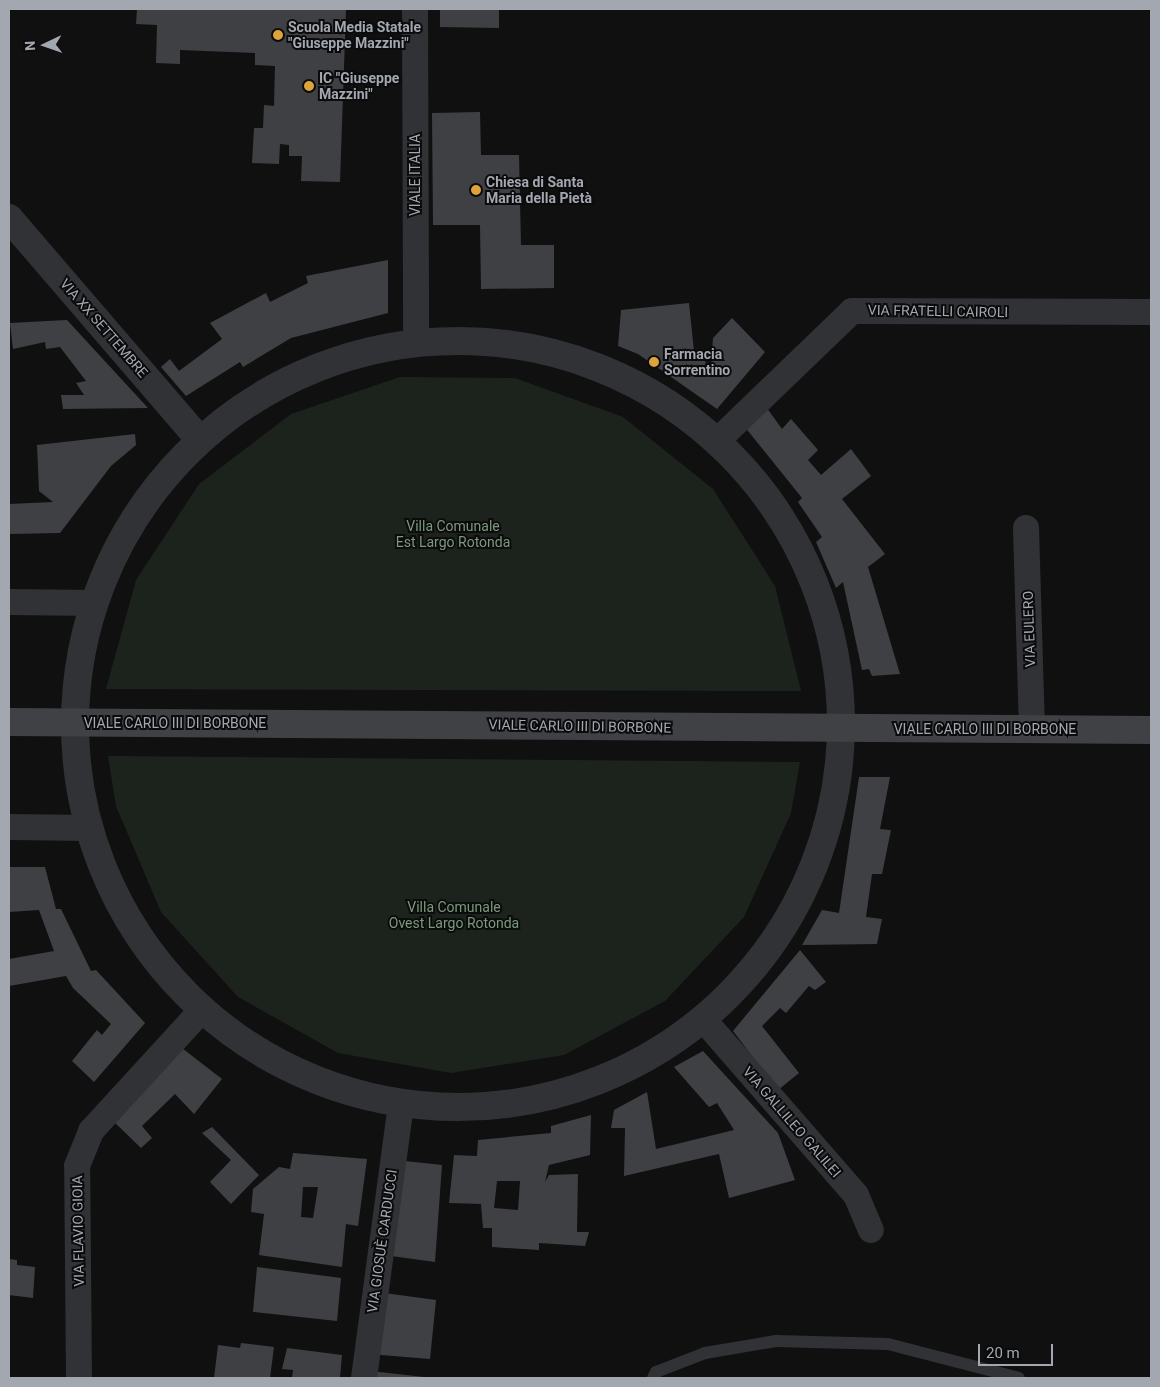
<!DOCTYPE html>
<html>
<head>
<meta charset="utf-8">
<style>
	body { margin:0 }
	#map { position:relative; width:1160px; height:1387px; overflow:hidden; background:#101011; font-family:Roboto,sans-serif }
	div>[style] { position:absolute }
	.green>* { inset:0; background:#1c231d }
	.building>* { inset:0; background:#3f4044 }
	.service>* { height:12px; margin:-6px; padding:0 6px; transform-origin:6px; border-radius:6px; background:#313235 }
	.minor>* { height:26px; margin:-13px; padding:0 13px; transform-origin:13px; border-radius:13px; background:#313235 }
	.tertiary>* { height:28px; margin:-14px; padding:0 14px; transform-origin:14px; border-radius:14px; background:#313235 }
	.tertiary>.ring { margin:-14px; padding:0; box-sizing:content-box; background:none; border:28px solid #313235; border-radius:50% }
	.secondary>* { height:28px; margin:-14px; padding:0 14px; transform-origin:14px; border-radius:14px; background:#3f4145 }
	.dots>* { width:14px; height:14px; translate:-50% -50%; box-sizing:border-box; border:2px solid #0b0b0c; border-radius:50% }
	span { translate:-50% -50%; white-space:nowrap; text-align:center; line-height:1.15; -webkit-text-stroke:4px #0b0b0c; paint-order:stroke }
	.poi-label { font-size:14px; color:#a2a7b0; font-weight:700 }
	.left { translate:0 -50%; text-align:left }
	.street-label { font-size:14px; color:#a2a7b0 }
	.park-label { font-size:14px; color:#7b9a7c }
	.frame { position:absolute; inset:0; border:10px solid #a2a7b0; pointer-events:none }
	.north { position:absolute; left:20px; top:20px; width:50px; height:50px; -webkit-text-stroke:4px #0b0b0c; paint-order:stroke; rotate:267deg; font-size:14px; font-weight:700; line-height:20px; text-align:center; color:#a2a7b0 }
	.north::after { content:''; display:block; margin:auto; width:18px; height:22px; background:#a2a7b0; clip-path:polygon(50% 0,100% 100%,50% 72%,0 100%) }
	.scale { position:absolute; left:978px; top:1344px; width:75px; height:22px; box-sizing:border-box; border:2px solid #a2a7b0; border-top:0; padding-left:6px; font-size:15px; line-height:18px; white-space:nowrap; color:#a2a7b0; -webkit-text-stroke:4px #0b0b0c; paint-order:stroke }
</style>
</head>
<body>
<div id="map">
	<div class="green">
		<div style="clip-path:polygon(400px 377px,515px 378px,623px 417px,713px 489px,775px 586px,801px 691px,106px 689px,136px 580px,199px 484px,291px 414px)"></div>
		<div style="clip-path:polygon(108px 756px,445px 759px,800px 762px,791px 813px,744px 917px,665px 1001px,564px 1055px,451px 1073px,338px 1053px,238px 997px,161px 912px,116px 806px)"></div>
	</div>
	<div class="building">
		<div style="clip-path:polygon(137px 9px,346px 9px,340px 182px,301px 181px,302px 156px,289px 156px,289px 145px,280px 144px,279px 164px,252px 163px,254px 128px,263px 128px,264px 105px,274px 106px,275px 66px,255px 65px,255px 53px,180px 50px,180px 64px,156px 63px,157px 25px,136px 24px)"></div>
		<div style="clip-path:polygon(440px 9px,499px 9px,499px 28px,440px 27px)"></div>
		<div style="clip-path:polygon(480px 112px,481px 155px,519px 155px,521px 245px,554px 245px,554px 288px,481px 289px,480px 225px,433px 225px,432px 113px)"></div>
		<div style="clip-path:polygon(388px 260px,388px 313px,291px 338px,243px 367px,240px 362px,186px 396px,161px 367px,170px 359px,179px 371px,222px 339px,210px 323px,266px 293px,270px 302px,308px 283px,306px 276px)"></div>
		<div style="clip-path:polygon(689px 303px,694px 351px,711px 367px,713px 338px,732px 318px,765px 352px,717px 409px,638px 354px,618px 346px,621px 310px)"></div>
		<div style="clip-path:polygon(67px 320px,148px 408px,63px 409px,61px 395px,84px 395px,76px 383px,86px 381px,60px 347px,46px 349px,45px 342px,13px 349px,10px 323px)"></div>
		<div style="clip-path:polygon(764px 404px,782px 429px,791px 419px,818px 450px,808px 460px,821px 475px,851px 449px,871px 476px,842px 499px,885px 554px,868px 567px,900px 674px,872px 676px,869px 669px,862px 670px,843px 582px,836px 588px,816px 542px,822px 537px,798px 502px,802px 498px,744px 426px)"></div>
		<div style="clip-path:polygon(135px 434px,136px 445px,111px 466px,60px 533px,9px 534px,9px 504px,53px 502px,39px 491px,37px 445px)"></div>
		<div style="clip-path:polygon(859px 777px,890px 777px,880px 829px,891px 830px,882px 874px,872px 874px,866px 917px,882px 919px,877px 944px,802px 945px,822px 910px,839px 913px)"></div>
		<div style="clip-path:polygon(9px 867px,45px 867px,56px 909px,61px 909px,91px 971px,96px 970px,145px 1023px,94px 1082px,72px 1061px,97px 1030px,102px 1035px,111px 1024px,73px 988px,66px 976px,9px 986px,9px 959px,54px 951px,39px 910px,9px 912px)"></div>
		<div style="clip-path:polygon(800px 950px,826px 982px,815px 990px,809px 986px,786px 1013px,780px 1008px,762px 1026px,799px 1073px,778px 1090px,733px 1031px)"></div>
		<div style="clip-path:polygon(178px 1045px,222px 1079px,194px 1114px,175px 1094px,142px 1126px,152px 1138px,141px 1148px,110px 1118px)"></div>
		<div style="clip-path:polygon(703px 1051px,778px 1133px,795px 1180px,729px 1198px,719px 1154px,624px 1176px,625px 1128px,611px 1128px,614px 1110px,647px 1092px,656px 1149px,734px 1130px,717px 1103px,709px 1107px,674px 1067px)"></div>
		<div style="clip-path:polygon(evenodd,591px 1115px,590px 1155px,549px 1165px,545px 1182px,549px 1175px,578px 1174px,577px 1232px,589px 1232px,585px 1246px,539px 1243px,539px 1250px,492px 1247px,492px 1228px,483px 1228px,481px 1204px,449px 1203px,454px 1155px,477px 1156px,478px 1140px,551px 1133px,551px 1126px,591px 1115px,497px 1181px,520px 1181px,518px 1210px,494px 1208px,497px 1181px)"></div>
		<div style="clip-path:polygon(212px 1127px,259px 1175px,231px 1204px,210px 1182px,231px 1160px,202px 1133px)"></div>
		<div style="clip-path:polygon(evenodd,293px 1153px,367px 1159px,358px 1226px,346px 1224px,342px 1267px,259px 1255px,264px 1214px,251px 1212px,253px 1189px,279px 1167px,290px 1169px,293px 1153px,303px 1187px,318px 1187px,313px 1218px,301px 1217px,303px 1187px)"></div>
		<div style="clip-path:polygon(396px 1160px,442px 1165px,435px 1262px,384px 1255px)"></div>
		<div style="clip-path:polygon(9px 1259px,17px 1260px,17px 1265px,35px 1267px,33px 1298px,9px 1295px)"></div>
		<div style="clip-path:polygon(257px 1267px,341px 1278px,337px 1321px,253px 1312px)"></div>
		<div style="clip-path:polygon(377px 1292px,436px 1300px,430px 1359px,369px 1354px)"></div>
		<div style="clip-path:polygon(241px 1343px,274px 1347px,270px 1378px,214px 1378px,218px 1345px,240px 1348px)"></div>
		<div style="clip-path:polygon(287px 1348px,342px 1355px,340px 1378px,292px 1378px,293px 1370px,282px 1369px)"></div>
		<div style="clip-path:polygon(370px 1371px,424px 1377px,423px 1378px,368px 1378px)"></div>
	</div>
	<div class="service">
		<div style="left:653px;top:1378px;width:7px;rotate:-63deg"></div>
		<div style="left:656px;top:1372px;width:53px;rotate:-21.2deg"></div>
		<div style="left:705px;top:1353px;width:72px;rotate:-9.6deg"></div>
		<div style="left:776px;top:1341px;width:112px;rotate:1.5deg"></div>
		<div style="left:888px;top:1344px;width:135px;rotate:14.5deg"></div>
	</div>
	<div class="minor">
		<div style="left:415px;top:9px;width:333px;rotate:89.8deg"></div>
		<div style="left:717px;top:441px;width:187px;rotate:-43.9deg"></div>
		<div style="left:852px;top:311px;width:299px;rotate:0.2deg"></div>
		<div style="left:1026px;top:528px;width:201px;rotate:88.3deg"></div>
		<div style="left:9px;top:602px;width:85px;rotate:0.7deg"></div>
		<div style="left:9px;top:827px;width:80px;rotate:0.7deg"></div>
		<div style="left:703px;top:1019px;width:233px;rotate:49deg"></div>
		<div style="left:856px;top:1195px;width:38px;rotate:67deg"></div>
		<div style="left:79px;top:1378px;width:212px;rotate:-90.5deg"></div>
		<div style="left:77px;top:1166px;width:38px;rotate:-68deg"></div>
		<div style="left:91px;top:1131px;width:164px;rotate:-47.5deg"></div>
		<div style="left:364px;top:1378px;width:276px;rotate:-82.3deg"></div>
	</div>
	<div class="tertiary">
		<div style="left:9px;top:218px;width:290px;rotate:49.3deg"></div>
		<div class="ring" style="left:75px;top:341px;width:738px;height:738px"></div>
	</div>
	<div class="secondary">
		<div style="left:9px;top:722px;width:1142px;rotate:0.4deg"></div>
	</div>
	<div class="dots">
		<div style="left:278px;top:35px;background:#dea33a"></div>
		<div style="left:309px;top:86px;background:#dea33a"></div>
		<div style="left:476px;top:190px;background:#dea33a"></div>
		<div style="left:654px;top:362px;background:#dea33a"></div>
	</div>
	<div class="poi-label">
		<span class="left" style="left:288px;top:35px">Scuola Media Statale<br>"Giuseppe Mazzini"</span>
		<span class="left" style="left:319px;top:86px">IC "Giuseppe<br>Mazzini"</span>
		<span class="left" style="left:486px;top:190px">Chiesa di Santa<br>Maria della Pietà</span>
		<span class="left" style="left:664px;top:362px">Farmacia<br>Sorrentino</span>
	</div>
	<div class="street-label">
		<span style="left:415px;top:175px;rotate:-90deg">VIALE ITALIA</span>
		<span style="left:938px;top:311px;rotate:1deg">VIA FRATELLI CAIROLI</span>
		<span style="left:104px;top:328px;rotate:49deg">VIA XX SETTEMBRE</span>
		<span style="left:1029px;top:629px;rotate:-92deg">VIA EULERO</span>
		<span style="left:175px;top:723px">VIALE CARLO III DI BORBONE</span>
		<span style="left:580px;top:726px;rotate:1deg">VIALE CARLO III DI BORBONE</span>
		<span style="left:985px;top:729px">VIALE CARLO III DI BORBONE</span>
		<span style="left:792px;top:1122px;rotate:49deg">VIA GALLILEO GALILEI</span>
		<span style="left:78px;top:1231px;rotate:-91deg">VIA FLAVIO GIOIA</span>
		<span style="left:382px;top:1241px;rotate:-82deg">VIA GIOSUÈ CARDUCCI</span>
	</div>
	<div class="park-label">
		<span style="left:453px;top:534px">Villa Comunale<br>Est Largo Rotonda</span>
		<span style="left:454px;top:915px">Villa Comunale<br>Ovest Largo Rotonda</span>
	</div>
	<div class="frame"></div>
	<div class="north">N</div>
	<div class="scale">20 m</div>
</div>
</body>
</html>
